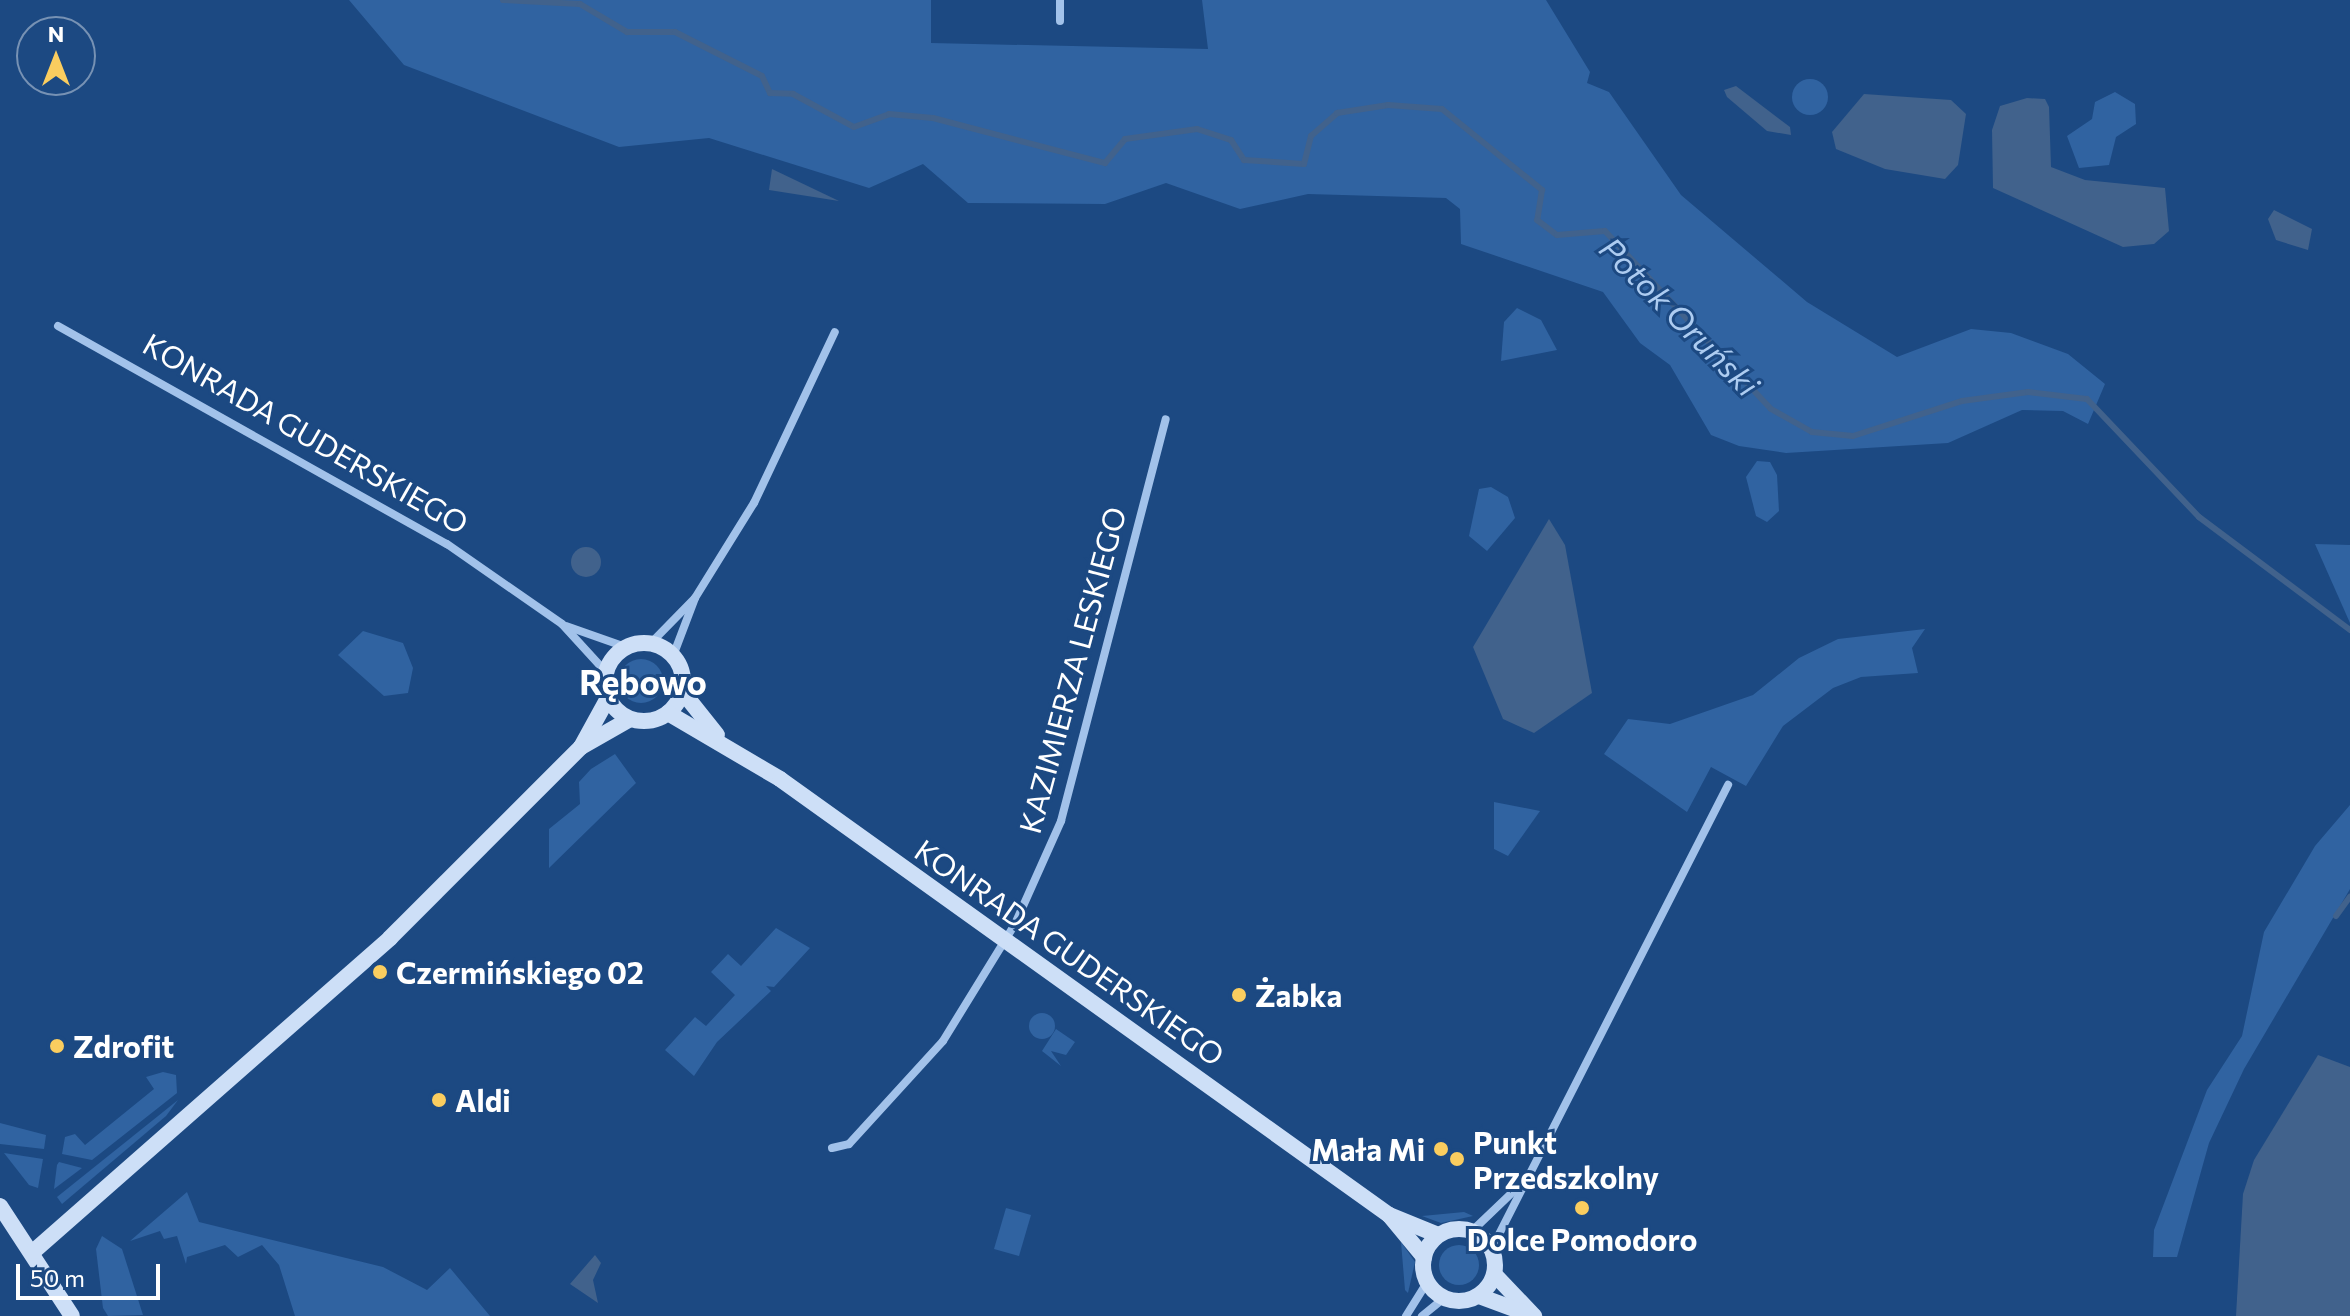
<!DOCTYPE html>
<html>
<head>
<meta charset="utf-8">
<style>
	body { margin:0 }
	#map { position:relative; width:2350px; height:1316px; overflow:hidden; background:#1c4982; font-family:Commissioner,sans-serif }
	div>[style] { position:absolute }
	.green>* { inset:0; background:#3063a1 }
	.round { border-radius:50% }
	.water>* { inset:0; background:#41628c }
	.stream>* { height:6px; margin:-3px; padding:0 3px; transform-origin:3px; border-radius:3px; background:#41628c }
	.street>* { height:8px; margin:-4px; padding:0 4px; transform-origin:4px; border-radius:4px; background:#a2c2ea }
	.secondary>* { height:16px; margin:-8px; padding:0 8px; transform-origin:8px; border-radius:8px; background:#cddff7 }
	.secondary>.ring { margin:-8px; padding:0; box-sizing:content-box; background:none; border:16px solid #cddff7; border-radius:50% }
	.dots>* { width:22px; height:22px; translate:-50% -50%; box-sizing:border-box; border:4px solid #1c4982; border-radius:50% }
	span { translate:-50% -50%; white-space:nowrap; text-align:center; line-height:1.15; -webkit-text-stroke:6px #1c4982; paint-order:stroke }
	.street-label { font-size:30px; color:#fff }
	.poi-label { font-size:30px; color:#fff; font-weight:700 }
	.left { translate:0 -50%; text-align:left }
	.right { translate:-100% -50%; text-align:right }
	.water-label { font-size:32px; color:#adccf1; font-style:italic }
	.quarter-label { font-size:34px; color:#fff; font-weight:700 }
	.north { position:absolute; left:16px; top:16px; width:80px; height:80px; box-sizing:border-box; background:#1c4982; border:2px solid #7792b4; border-radius:50%; rotate:0deg; font-size:22px; font-weight:700; line-height:32px; text-align:center; color:#fff }
	.north::after { content:''; display:block; margin:auto; width:28px; height:36px; background:#facd5f; clip-path:polygon(50% 0,100% 100%,50% 72%,0 100%) }
	.scale { position:absolute; left:16px; top:1264px; width:144px; height:36px; box-sizing:border-box; border:4px solid #fff; border-top:0; padding-left:10px; font-size:24px; line-height:28px; white-space:nowrap; color:#fff; -webkit-text-stroke:6px #1c4982; paint-order:stroke }
</style>
</head>
<body>
<div id="map">
	<div class="green">
		<div style="clip-path:polygon(349px 0,931px 0,931px 43px,1208px 49px,1202px 0,1546px 0,1590px 72px,1587px 83px,1609px 92px,1681px 195px,1807px 302px,1897px 357px,1971px 329px,2011px 333px,2068px 354px,2105px 384px,2088px 424px,2063px 411px,2022px 410px,1948px 443px,1786px 453px,1739px 446px,1711px 435px,1670px 365px,1640px 343px,1603px 292px,1461px 244px,1460px 209px,1446px 198px,1308px 194px,1240px 209px,1166px 183px,1105px 204px,968px 203px,923px 164px,869px 188px,709px 138px,619px 147px,404px 65px)"></div>
		<div class="round" style="left:1792px;top:79px;width:36px;height:36px"></div>
		<div style="clip-path:polygon(2115px 92px,2135px 104px,2136px 124px,2116px 137px,2109px 165px,2079px 168px,2067px 136px,2092px 119px,2095px 102px)"></div>
		<div style="clip-path:polygon(1517px 308px,1541px 320px,1557px 350px,1501px 361px,1504px 322px)"></div>
		<div style="clip-path:polygon(1757px 461px,1770px 462px,1777px 475px,1779px 511px,1767px 522px,1756px 516px,1746px 477px)"></div>
		<div style="clip-path:polygon(1491px 487px,1508px 497px,1515px 518px,1487px 551px,1469px 536px,1479px 489px)"></div>
		<div style="clip-path:polygon(2315px 544px,2350px 545px,2350px 623px)"></div>
		<div style="clip-path:polygon(1925px 629px,1912px 648px,1918px 673px,1861px 677px,1833px 688px,1783px 726px,1746px 786px,1711px 767px,1687px 812px,1604px 754px,1628px 719px,1670px 724px,1753px 695px,1799px 658px,1838px 639px)"></div>
		<div style="clip-path:polygon(363px 631px,403px 643px,413px 668px,408px 693px,384px 696px,338px 655px)"></div>
		<div class="round" style="left:619px;top:659px;width:44px;height:44px"></div>
		<div style="clip-path:polygon(615px 754px,636px 783px,549px 868px,549px 829px,580px 804px,579px 782px,591px 769px)"></div>
		<div style="clip-path:polygon(1494px 802px,1540px 811px,1508px 856px,1494px 849px)"></div>
		<div style="clip-path:polygon(2350px 805px,2350px 889px,2244px 1069px,2209px 1143px,2177px 1257px,2153px 1257px,2154px 1230px,2207px 1090px,2242px 1036px,2264px 932px,2315px 846px)"></div>
		<div style="clip-path:polygon(776px 928px,810px 948px,774px 987px,766px 986px,771px 991px,717px 1042px,694px 1076px,665px 1050px,695px 1017px,706px 1026px,735px 995px,711px 972px,728px 954px,741px 966px)"></div>
		<div class="round" style="left:1029px;top:1013px;width:26px;height:26px"></div>
		<div style="clip-path:polygon(1056px 1029px,1075px 1042px,1066px 1055px,1051px 1051px,1061px 1066px,1042px 1051px)"></div>
		<div style="clip-path:polygon(163px 1072px,176px 1075px,177px 1093px,92px 1160px,62px 1154px,65px 1137px,75px 1134px,85px 1145px,154px 1089px,146px 1077px)"></div>
		<div style="clip-path:polygon(178px 1100px,166px 1116px,62px 1204px,57px 1197px)"></div>
		<div style="clip-path:polygon(0 1123px,46px 1135px,44px 1149px,0 1144px)"></div>
		<div style="clip-path:polygon(4px 1153px,43px 1159px,38px 1188px,29px 1185px)"></div>
		<div style="clip-path:polygon(59px 1162px,82px 1168px,54px 1189px,57px 1165px)"></div>
		<div style="clip-path:polygon(187px 1192px,199px 1222px,383px 1267px,427px 1290px,450px 1268px,490px 1316px,295px 1316px,279px 1265px,262px 1245px,238px 1257px,225px 1245px,187px 1257px,186px 1264px,177px 1236px,164px 1239px,160px 1231px,130px 1241px)"></div>
		<div style="clip-path:polygon(1006px 1208px,1031px 1215px,1019px 1256px,994px 1249px)"></div>
		<div style="clip-path:polygon(1464px 1212px,1473px 1216px,1441px 1223px,1422px 1216px)"></div>
		<div style="clip-path:polygon(102px 1236px,122px 1249px,143px 1315px,108px 1316px,103px 1308px,96px 1249px)"></div>
		<div style="clip-path:polygon(1401px 1242px,1415px 1262px,1408px 1293px,1405px 1290px)"></div>
		<div class="round" style="left:1439px;top:1245px;width:40px;height:40px"></div>
	</div>
	<div class="water">
		<div style="clip-path:polygon(1736px 86px,1790px 127px,1791px 135px,1767px 131px,1727px 97px,1724px 90px)"></div>
		<div style="clip-path:polygon(1864px 94px,1951px 100px,1966px 114px,1958px 165px,1945px 179px,1885px 169px,1836px 149px,1832px 132px)"></div>
		<div style="clip-path:polygon(2027px 98px,2045px 99px,2049px 107px,2051px 167px,2085px 180px,2165px 188px,2169px 231px,2154px 244px,2123px 247px,1993px 188px,1992px 130px,2000px 106px)"></div>
		<div style="clip-path:polygon(772px 169px,839px 201px,769px 190px)"></div>
		<div style="clip-path:polygon(2274px 210px,2312px 229px,2308px 250px,2276px 240px,2268px 219px)"></div>
		<div style="clip-path:polygon(1549px 519px,1565px 545px,1592px 693px,1534px 733px,1503px 719px,1473px 647px)"></div>
		<div class="round" style="left:571px;top:547px;width:30px;height:30px"></div>
		<div style="clip-path:polygon(2318px 1055px,2350px 1067px,2350px 1316px,2236px 1316px,2243px 1194px,2254px 1160px)"></div>
		<div style="clip-path:polygon(595px 1255px,601px 1263px,593px 1280px,598px 1303px,570px 1284px)"></div>
	</div>
	<div class="stream">
		<div style="left:503px;top:0;width:77px;rotate:3deg"></div>
		<div style="left:580px;top:4px;width:55px;rotate:30.8deg"></div>
		<div style="left:627px;top:32px;width:48px"></div>
		<div style="left:675px;top:32px;width:97px;rotate:26.8deg"></div>
		<div style="left:762px;top:76px;width:19px;rotate:65deg"></div>
		<div style="left:770px;top:93px;width:23px;rotate:2deg"></div>
		<div style="left:793px;top:94px;width:69px;rotate:28.4deg"></div>
		<div style="left:854px;top:127px;width:37px;rotate:-20deg"></div>
		<div style="left:889px;top:114px;width:44px;rotate:5.2deg"></div>
		<div style="left:933px;top:118px;width:178px;rotate:14.7deg"></div>
		<div style="left:1105px;top:163px;width:31px;rotate:-50deg"></div>
		<div style="left:1125px;top:139px;width:73px;rotate:-7.9deg"></div>
		<div style="left:1197px;top:129px;width:36px;rotate:18deg"></div>
		<div style="left:1231px;top:140px;width:24px;rotate:57deg"></div>
		<div style="left:1244px;top:160px;width:60px;rotate:3.8deg"></div>
		<div style="left:1304px;top:164px;width:29px;rotate:-76deg"></div>
		<div style="left:1311px;top:136px;width:35px;rotate:-41deg"></div>
		<div style="left:1337px;top:113px;width:52px;rotate:-8.9deg"></div>
		<div style="left:1388px;top:105px;width:54px;rotate:4.2deg"></div>
		<div style="left:1442px;top:109px;width:129px;rotate:39deg"></div>
		<div style="left:1542px;top:190px;width:30px;rotate:99deg"></div>
		<div style="left:1537px;top:220px;width:25px;rotate:37deg"></div>
		<div style="left:1557px;top:235px;width:48px;rotate:-4.8deg"></div>
		<div style="left:1605px;top:231px;width:243px;rotate:47deg"></div>
		<div style="left:1771px;top:409px;width:47px;rotate:29.3deg"></div>
		<div style="left:1812px;top:432px;width:41px;rotate:5.6deg"></div>
		<div style="left:1853px;top:436px;width:114px;rotate:-17.8deg"></div>
		<div style="left:1962px;top:401px;width:67px;rotate:-7.8deg"></div>
		<div style="left:2028px;top:392px;width:59px;rotate:6.8deg"></div>
		<div style="left:2087px;top:399px;width:163px;rotate:46.5deg"></div>
		<div style="left:2199px;top:517px;width:189px;rotate:36.8deg"></div>
		<div style="left:2336px;top:916px;width:24px;rotate:-54deg"></div>
	</div>
	<div class="street">
		<div style="left:1060px;top:0;width:21px;rotate:90deg"></div>
		<div style="left:58px;top:326px;width:446px;rotate:29.3deg"></div>
		<div style="left:447px;top:544px;width:140px;rotate:34.8deg"></div>
		<div style="left:562px;top:624px;width:65px;rotate:47.5deg"></div>
		<div style="left:566px;top:626px;width:64px;rotate:19.3deg"></div>
		<div style="left:650px;top:644px;width:64px;rotate:-45.6deg"></div>
		<div style="left:673px;top:656px;width:62px;rotate:-69.2deg"></div>
		<div style="left:695px;top:598px;width:112px;rotate:-58.2deg"></div>
		<div style="left:754px;top:503px;width:189px;rotate:-64.7deg"></div>
		<div style="left:832px;top:1148px;width:17px;rotate:-13deg"></div>
		<div style="left:849px;top:1144px;width:139px;rotate:-47.6deg"></div>
		<div style="left:943px;top:1041px;width:137px;rotate:-58.4deg"></div>
		<div style="left:1015px;top:924px;width:113px;rotate:-65.9deg"></div>
		<div style="left:1061px;top:821px;width:415px;rotate:-75.4deg"></div>
		<div style="left:1472px;top:1231px;width:62px;rotate:-43.7deg"></div>
		<div style="left:1492px;top:1248px;width:520px;rotate:-62.99deg"></div>
		<div style="left:1406px;top:1316px;width:40px;rotate:-58deg"></div>
		<div style="left:1422px;top:1316px;width:28px;rotate:-39deg"></div>
	</div>
	<div class="secondary">
		<div class="ring" style="left:605px;top:643px;width:62px;height:62px"></div>
		<div style="left:682px;top:691px;width:56px;rotate:51.5deg"></div>
		<div style="left:668px;top:713px;width:130px;rotate:30.5deg"></div>
		<div style="left:780px;top:779px;width:749px;rotate:35.6deg"></div>
		<div style="left:1389px;top:1215px;width:53px;rotate:22.2deg"></div>
		<div style="left:581px;top:747px;width:56px;rotate:-29.7deg"></div>
		<div style="left:0;top:1206px;width:131px;rotate:56.8deg"></div>
		<div style="left:1389px;top:1215px;width:55px;rotate:50.2deg"></div>
		<div class="ring" style="left:1423px;top:1229px;width:56px;height:56px"></div>
		<div style="left:34px;top:1251px;width:474px;rotate:-41.3deg"></div>
		<div style="left:390px;top:938px;width:270px;rotate:-45deg"></div>
		<div style="left:581px;top:747px;width:56px;rotate:-61.1deg"></div>
		<div style="left:1495px;top:1275px;width:57px;rotate:46.4deg"></div>
		<div style="left:1479px;top:1296px;width:58px;rotate:20.3deg"></div>
	</div>
	<div class="dots">
		<div style="left:380px;top:972px;background:#facd5f"></div>
		<div style="left:1239px;top:995px;background:#facd5f"></div>
		<div style="left:57px;top:1046px;background:#facd5f"></div>
		<div style="left:439px;top:1100px;background:#facd5f"></div>
		<div style="left:1441px;top:1149px;background:#facd5f"></div>
		<div style="left:1457px;top:1159px;background:#facd5f"></div>
		<div style="left:1582px;top:1208px;background:#facd5f"></div>
	</div>
	<div class="street-label">
		<span style="left:306px;top:433px;rotate:30deg">KONRADA GUDERSKIEGO</span>
		<span style="left:1072px;top:670px;rotate:-75deg">KAZIMIERZA LESKIEGO</span>
		<span style="left:1070px;top:952px;rotate:35deg">KONRADA GUDERSKIEGO</span>
	</div>
	<div class="poi-label">
		<span class="left" style="left:396px;top:972px">Czermińskiego 02</span>
		<span class="left" style="left:1255px;top:995px">Żabka</span>
		<span class="left" style="left:73px;top:1046px">Zdrofit</span>
		<span class="left" style="left:455px;top:1100px">Aldi</span>
		<span class="left" style="left:1473px;top:1159px">Punkt<br>Przedszkolny</span>
		<span class="right" style="left:1425px;top:1149px">Mała Mi</span>
		<span style="left:1582px;top:1239px">Dolce Pomodoro</span>
	</div>
	<div class="water-label">
		<span style="left:1680px;top:316px;rotate:45deg">Potok Oruński</span>
	</div>
	<div class="quarter-label">
		<span style="left:643px;top:682px">Rębowo</span>
	</div>
	<div class="north">N</div>
	<div class="scale">50 m</div>
</div>
</body>
</html>
